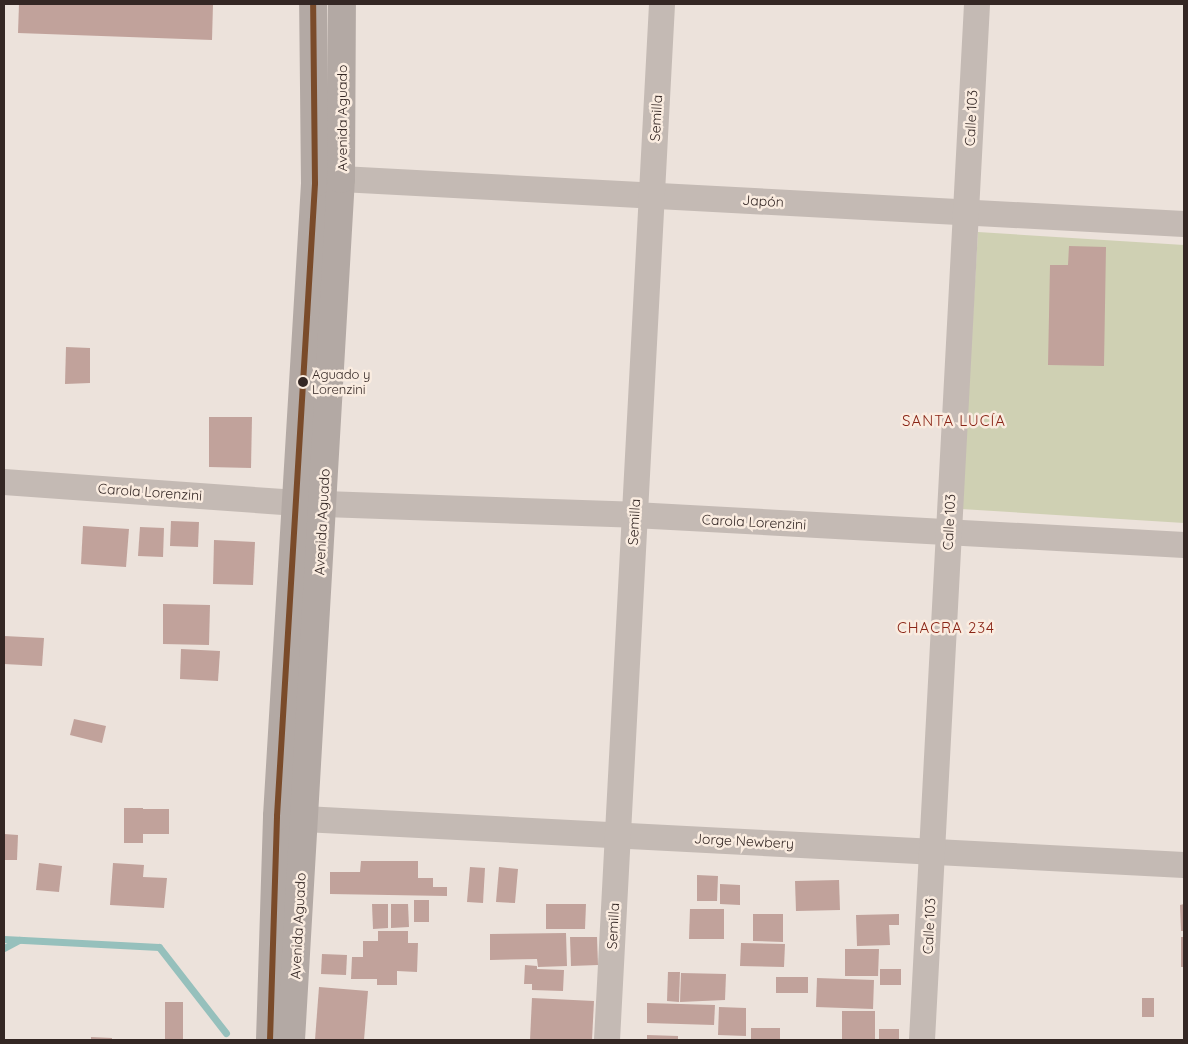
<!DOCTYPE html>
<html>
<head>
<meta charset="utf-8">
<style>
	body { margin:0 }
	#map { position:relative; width:1188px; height:1044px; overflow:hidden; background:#ece2db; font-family:Quicksand,sans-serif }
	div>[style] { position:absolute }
	.green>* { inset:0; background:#cfd0b3 }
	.stream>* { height:7px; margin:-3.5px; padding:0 3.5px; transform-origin:3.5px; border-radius:3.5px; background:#96c0bc }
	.building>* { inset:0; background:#c1a29b }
	.minor>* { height:26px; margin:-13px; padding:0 13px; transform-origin:13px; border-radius:13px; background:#c4bab4 }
	.major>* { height:28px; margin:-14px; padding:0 14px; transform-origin:14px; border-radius:14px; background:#b3a9a4 }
	.bus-1>* { height:6px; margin:-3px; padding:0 3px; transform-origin:3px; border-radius:3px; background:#7a4b2a }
	.dots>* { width:14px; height:14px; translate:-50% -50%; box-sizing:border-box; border:2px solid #faece0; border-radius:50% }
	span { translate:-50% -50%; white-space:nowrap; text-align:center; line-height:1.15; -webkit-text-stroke:5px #faece0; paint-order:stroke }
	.bus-label { font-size:13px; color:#342724 }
	.left { translate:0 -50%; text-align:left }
	.street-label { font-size:14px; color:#342724 }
	.neighbourhood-label { font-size:15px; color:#8a2516; letter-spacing:1px }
	.frame { position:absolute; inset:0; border:5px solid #342724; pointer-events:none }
</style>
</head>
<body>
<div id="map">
	<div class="green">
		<div style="clip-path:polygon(978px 232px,1184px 245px,1184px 523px,961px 509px)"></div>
	</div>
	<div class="stream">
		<div style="left:4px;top:939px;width:155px;rotate:3deg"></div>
		<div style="left:159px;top:947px;width:109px;rotate:52.1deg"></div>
		<div style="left:4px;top:948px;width:17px;rotate:-28deg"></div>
	</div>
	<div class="building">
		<div style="clip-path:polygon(19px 4px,213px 4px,212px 40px,18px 33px)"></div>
		<div style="clip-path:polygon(1069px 246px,1106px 247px,1104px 366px,1048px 365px,1050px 265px,1068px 265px)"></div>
		<div style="clip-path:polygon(66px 347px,90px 348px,90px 383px,65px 384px)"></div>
		<div style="clip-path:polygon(209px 417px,252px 417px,251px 468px,209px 467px)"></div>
		<div style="clip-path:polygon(171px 521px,199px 522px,198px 547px,170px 546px)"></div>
		<div style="clip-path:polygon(83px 526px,129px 529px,126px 567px,81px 564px)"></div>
		<div style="clip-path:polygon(140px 527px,164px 528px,163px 557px,138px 556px)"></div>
		<div style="clip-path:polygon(214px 540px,255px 542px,253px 585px,213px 584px)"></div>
		<div style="clip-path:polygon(163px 604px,210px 605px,209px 645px,163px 644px)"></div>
		<div style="clip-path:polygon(4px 636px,44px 638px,42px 666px,4px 664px)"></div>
		<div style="clip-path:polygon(181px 649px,220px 651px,218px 681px,180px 679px)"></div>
		<div style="clip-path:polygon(74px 719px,106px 726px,102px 743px,70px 735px)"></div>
		<div style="clip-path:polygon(124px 808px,143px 808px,143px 843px,124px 843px)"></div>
		<div style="clip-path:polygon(143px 809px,169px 809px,169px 834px,143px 834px)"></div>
		<div style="clip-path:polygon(4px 834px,18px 835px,17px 860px,4px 860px)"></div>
		<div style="clip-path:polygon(361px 861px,418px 861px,418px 878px,433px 878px,433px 887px,447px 887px,447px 896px,330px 894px,330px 872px,360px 872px)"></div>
		<div style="clip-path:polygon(39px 863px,62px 866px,59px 892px,36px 890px)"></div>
		<div style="clip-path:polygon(113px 863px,144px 865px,143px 877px,167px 878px,164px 908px,110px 905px)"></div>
		<div style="clip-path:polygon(470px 867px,485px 868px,483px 903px,467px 902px)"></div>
		<div style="clip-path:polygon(499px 867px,518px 869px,515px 903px,496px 902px)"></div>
		<div style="clip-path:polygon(697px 875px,718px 876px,717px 901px,697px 901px)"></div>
		<div style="clip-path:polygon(839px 880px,840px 910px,796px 911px,795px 881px)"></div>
		<div style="clip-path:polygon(720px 884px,740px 885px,740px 905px,720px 904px)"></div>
		<div style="clip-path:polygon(414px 900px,429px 900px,429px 922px,414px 922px)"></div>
		<div style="clip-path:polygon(372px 904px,388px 904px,388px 928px,373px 929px)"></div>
		<div style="clip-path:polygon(391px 904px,408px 904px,409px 927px,391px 928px)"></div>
		<div style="clip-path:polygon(546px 904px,586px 904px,585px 929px,546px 929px)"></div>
		<div style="clip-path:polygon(1184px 904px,1184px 931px,1181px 931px,1180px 905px)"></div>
		<div style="clip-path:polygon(690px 909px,724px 909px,724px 939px,689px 939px)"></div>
		<div style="clip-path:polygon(753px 914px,783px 914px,783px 942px,753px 941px)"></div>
		<div style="clip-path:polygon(899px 914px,899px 925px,889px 925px,890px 945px,857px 946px,856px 915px)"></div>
		<div style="clip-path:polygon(378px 931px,408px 931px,408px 943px,418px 943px,417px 972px,397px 971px,397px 985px,377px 985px,377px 979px,351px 979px,352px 957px,363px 957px,363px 941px,378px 941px)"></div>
		<div style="clip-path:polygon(566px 933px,567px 966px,538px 967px,537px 959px,490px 960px,490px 934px)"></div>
		<div style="clip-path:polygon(570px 937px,597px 937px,598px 965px,571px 966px)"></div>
		<div style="clip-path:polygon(1181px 937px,1184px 937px,1184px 967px,1181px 967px)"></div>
		<div style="clip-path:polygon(741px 943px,785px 944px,784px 967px,740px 966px)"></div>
		<div style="clip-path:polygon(845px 949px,879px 949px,878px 976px,845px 976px)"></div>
		<div style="clip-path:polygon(322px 954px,347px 955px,346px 975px,321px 974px)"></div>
		<div style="clip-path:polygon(525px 965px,537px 966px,537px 969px,564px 970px,563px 991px,532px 990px,532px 984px,524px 984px)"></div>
		<div style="clip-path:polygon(880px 969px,901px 969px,901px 985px,880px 985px)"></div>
		<div style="clip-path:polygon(668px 972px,680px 972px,679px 1002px,667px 1001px)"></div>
		<div style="clip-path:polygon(681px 973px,726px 974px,725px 1000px,680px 1002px)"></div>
		<div style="clip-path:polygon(776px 977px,808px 977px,808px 993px,776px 993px)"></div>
		<div style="clip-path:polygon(817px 978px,874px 980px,873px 1009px,816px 1007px)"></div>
		<div style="clip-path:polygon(319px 987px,368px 991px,364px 1040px,315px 1040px)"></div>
		<div style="clip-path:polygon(532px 998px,594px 1001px,592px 1040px,530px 1040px)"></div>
		<div style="clip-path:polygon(1142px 998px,1154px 998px,1154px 1017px,1142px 1017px)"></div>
		<div style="clip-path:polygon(165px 1002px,183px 1002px,183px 1040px,165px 1040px)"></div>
		<div style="clip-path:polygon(647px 1003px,715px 1005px,714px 1025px,647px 1023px)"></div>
		<div style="clip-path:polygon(719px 1007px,746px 1008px,746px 1036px,718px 1035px)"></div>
		<div style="clip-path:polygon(842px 1011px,875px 1011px,875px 1040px,842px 1040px)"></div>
		<div style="clip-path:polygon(751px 1028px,780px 1028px,780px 1040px,751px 1040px)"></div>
		<div style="clip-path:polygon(879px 1029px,899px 1029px,899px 1040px,879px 1040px)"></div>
		<div style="clip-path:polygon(647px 1035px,678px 1036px,678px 1040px,647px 1040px)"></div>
		<div style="clip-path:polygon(91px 1037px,112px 1038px,112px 1040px,91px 1040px)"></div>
	</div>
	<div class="minor">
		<div style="left:341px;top:179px;width:844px;rotate:3.06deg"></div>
		<div style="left:4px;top:482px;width:294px;rotate:4.1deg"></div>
		<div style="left:324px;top:504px;width:310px;rotate:2deg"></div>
		<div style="left:634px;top:515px;width:551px;rotate:3.12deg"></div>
		<div style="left:304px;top:819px;width:881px;rotate:2.99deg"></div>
		<div style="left:607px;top:1040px;width:1037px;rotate:-86.96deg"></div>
		<div style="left:922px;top:1040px;width:1037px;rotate:-86.96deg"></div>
	</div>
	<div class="major">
		<div style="left:270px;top:1040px;width:224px;rotate:-88.2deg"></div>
		<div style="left:277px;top:816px;width:634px;rotate:-86.56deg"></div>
		<div style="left:315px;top:183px;width:179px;rotate:-90.6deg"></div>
		<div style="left:291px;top:1040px;width:862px;rotate:-86.68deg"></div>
		<div style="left:341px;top:179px;width:175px;rotate:-89.7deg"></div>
	</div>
	<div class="bus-1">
		<div style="left:270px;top:1040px;width:224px;rotate:-88.2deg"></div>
		<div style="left:277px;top:816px;width:634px;rotate:-86.56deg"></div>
		<div style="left:315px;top:183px;width:179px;rotate:-90.6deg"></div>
	</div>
	<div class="dots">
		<div style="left:303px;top:382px;background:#342724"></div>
	</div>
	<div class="bus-label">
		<span class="left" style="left:312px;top:382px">Aguado y<br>Lorenzini</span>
	</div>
	<div class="street-label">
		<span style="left:342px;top:118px;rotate:-90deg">Avenida Aguado</span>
		<span style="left:656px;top:118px;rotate:-87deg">Semilla</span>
		<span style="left:971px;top:118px;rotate:-87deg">Calle 103</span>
		<span style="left:763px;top:201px;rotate:3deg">Japón</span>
		<span style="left:150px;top:492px;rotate:4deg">Carola Lorenzini</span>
		<span style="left:322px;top:522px;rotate:-87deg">Avenida Aguado</span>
		<span style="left:634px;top:522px;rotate:-87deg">Semilla</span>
		<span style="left:754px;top:522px;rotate:3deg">Carola Lorenzini</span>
		<span style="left:949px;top:522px;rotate:-87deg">Calle 103</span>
		<span style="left:744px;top:841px;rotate:3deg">Jorge Newbery</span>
		<span style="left:298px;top:926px;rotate:-87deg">Avenida Aguado</span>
		<span style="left:613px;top:926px;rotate:-87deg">Semilla</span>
		<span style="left:929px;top:926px;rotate:-87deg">Calle 103</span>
	</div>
	<div class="neighbourhood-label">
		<span style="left:954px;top:421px">SANTA LUCÍA</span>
		<span style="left:946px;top:628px">CHACRA 234</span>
	</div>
	<div class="frame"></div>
</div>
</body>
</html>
